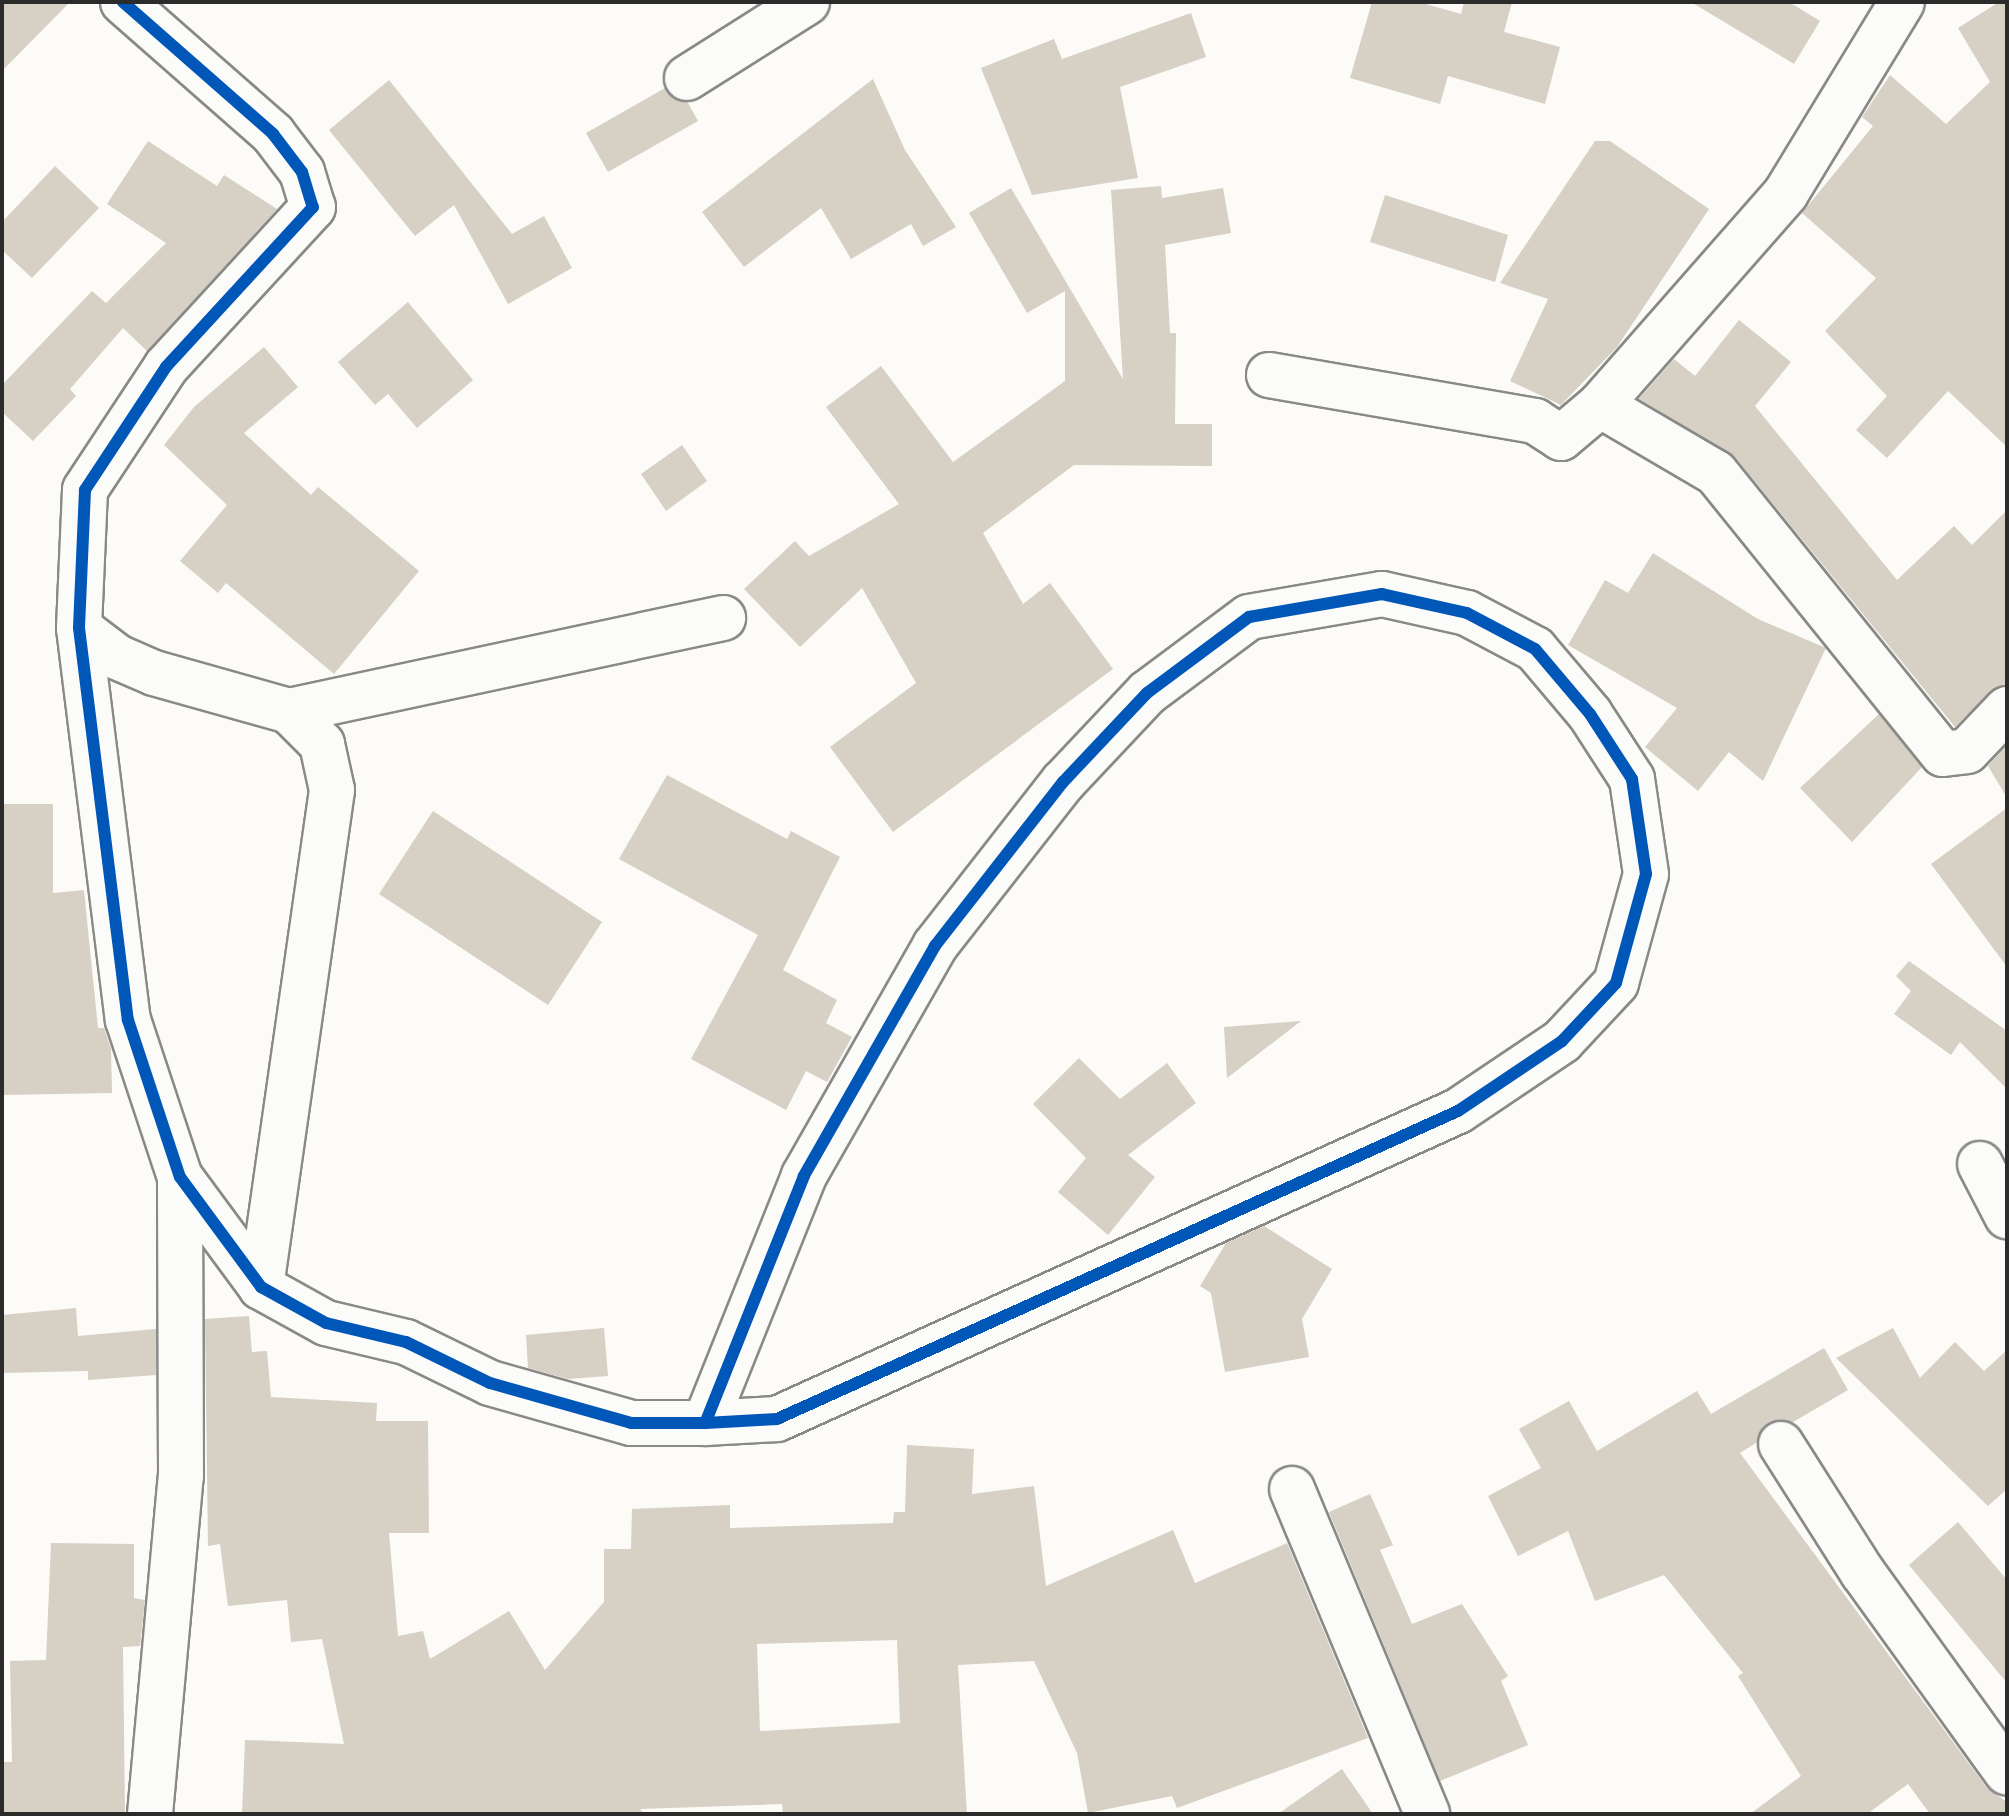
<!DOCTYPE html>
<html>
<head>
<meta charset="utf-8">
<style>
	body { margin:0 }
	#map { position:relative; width:2009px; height:1816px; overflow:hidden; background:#fcfbf8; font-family:Dekko,sans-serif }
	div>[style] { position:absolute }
	.building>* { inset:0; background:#d6d0c5 }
	.roads { filter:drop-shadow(2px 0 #898987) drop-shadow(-2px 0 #898987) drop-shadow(0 2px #898987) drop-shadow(0 -2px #898987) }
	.minor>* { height:44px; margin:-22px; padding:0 22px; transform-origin:22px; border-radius:22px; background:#fbfbf9 }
	.cycleway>* { height:12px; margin:-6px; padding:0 6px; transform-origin:6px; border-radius:6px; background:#0057b8 }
	span { translate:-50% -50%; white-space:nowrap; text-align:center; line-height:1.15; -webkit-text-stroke:8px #fdfcf7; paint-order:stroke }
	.frame { position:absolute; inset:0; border:4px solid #2b2b2b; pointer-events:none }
</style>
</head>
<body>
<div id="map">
	<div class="building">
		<div style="clip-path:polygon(2px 2px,70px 2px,2px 71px)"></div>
		<div style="clip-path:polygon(1372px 2px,1419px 2px,1461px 14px,1464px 2px,1512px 2px,1504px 32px,1560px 47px,1545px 104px,1448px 76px,1440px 104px,1350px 78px)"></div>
		<div style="clip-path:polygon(1691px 2px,1789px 2px,1820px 21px,1794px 64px)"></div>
		<div style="clip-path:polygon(1999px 2px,2007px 2px,2007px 447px,1948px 391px,1887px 458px,1856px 430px,1887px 396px,1825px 331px,1876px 278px,1802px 213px,1873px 126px,1862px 117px,1890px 75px,1946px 124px,1990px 82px,1958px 28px)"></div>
		<div style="clip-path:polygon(1191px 13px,1206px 57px,1120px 87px,1138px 178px,1032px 195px,981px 68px,1054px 39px,1062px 59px)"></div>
		<div style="clip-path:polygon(873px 79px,905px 150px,956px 227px,923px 246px,911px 224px,851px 259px,821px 208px,744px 267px,702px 212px)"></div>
		<div style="clip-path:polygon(389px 80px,512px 234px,544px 216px,572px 268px,508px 304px,454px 205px,415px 236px,329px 130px)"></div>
		<div style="clip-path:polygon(665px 88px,688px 103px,698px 121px,608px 172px,586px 133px)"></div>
		<div style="clip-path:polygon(148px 141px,217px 186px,224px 175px,277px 209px,147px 351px,123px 328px,70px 389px,76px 396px,33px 441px,2px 412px,2px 385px,92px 291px,106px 303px,166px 243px,107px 204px)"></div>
		<div style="clip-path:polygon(1595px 141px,1610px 141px,1709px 209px,1617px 347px,1561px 405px,1510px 381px,1548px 299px,1500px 283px)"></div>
		<div style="clip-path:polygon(55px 166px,99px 208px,32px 278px,2px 250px,2px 222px)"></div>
		<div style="clip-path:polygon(1161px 186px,1162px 198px,1223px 188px,1231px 233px,1165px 245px,1170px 333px,1176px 333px,1175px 424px,1212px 424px,1212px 466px,1074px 465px,983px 533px,1023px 604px,1050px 583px,1113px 669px,893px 832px,830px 747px,916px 683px,862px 588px,800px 647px,744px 589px,795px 541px,809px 556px,899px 504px,826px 407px,881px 366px,953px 462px,1065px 381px,1065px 291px,1027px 313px,969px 213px,1011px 188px,1123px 379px,1111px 190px)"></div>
		<div style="clip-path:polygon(1385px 195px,1508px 235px,1495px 282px,1370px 242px)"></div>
		<div style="clip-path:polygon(408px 302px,473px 380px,417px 428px,388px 394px,375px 405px,338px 362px)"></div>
		<div style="clip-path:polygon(1739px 320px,1791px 362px,1755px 406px,1897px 580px,1954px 526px,1972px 545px,2007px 510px,2007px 685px,1990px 691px,1955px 727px,1735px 457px,1639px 399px,1674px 359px,1695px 376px)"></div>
		<div style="clip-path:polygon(264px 347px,298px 387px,244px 433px,311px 495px,318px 487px,419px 571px,334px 674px,226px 583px,218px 593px,180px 561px,227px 505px,164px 445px,194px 407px)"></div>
		<div style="clip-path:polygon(682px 445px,707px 481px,666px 511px,641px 474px)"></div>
		<div style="clip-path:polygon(1653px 553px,1758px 619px,1826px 648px,1763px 781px,1729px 752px,1698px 791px,1645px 747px,1677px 708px,1568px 645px,1605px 580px,1628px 593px)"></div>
		<div style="clip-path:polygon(1879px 714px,1922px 767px,1852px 842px,1800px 788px)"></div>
		<div style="clip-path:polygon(2007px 745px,2007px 798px,1988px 766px)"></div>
		<div style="clip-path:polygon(667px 775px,787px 839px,791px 831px,840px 857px,783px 970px,837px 1000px,826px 1023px,852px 1037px,827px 1082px,806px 1071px,786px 1110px,691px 1059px,758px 935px,619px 859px)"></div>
		<div style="clip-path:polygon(2px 804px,53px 804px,53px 893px,84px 890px,98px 1028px,104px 1028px,111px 1049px,112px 1093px,2px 1095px)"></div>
		<div style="clip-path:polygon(2007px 808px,2007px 967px,1931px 864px)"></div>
		<div style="clip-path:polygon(433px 811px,602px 922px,548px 1005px,379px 894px)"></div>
		<div style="clip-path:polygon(1909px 961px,2007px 1031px,2007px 1089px,1960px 1042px,1951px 1055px,1894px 1014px,1911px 991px,1896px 976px)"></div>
		<div style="clip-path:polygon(1301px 1021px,1227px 1078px,1224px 1027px)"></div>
		<div style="clip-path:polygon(1079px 1058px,1120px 1099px,1167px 1063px,1196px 1103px,1128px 1155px,1155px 1177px,1108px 1235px,1058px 1192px,1086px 1158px,1033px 1104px)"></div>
		<div style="clip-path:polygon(1264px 1226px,1332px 1269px,1302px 1319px,1309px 1357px,1225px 1372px,1211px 1293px,1200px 1286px,1226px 1243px)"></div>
		<div style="clip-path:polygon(76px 1308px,78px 1336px,156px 1329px,156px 1375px,88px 1380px,88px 1371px,2px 1373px,2px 1315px)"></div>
		<div style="clip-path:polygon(evenodd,249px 1316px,252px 1352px,267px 1351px,271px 1397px,377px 1403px,376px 1421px,428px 1421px,429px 1533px,389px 1533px,398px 1636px,423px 1631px,430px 1659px,509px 1611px,545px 1670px,604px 1602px,604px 1549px,631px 1549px,632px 1509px,730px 1505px,730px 1528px,893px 1523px,894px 1512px,905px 1512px,907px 1445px,974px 1449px,972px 1494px,1034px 1486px,1046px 1586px,1173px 1530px,1195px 1583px,1287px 1543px,1368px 1738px,1177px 1808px,1172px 1796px,1088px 1813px,1077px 1753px,1034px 1661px,958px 1665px,967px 1814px,783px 1814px,782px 1804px,640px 1809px,644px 1814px,242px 1814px,245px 1740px,344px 1744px,322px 1639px,291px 1642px,287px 1600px,228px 1606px,220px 1544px,208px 1546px,205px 1319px,249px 1316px,897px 1640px,900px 1723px,760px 1731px,757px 1644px,897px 1640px)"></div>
		<div style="clip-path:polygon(604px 1328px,608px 1376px,568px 1379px,528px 1368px,526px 1335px)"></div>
		<div style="clip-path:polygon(1893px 1328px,1920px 1378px,1955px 1342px,1984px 1371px,2007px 1350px,2007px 1489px,1988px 1506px,1836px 1358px)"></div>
		<div style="clip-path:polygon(1824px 1348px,1848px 1390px,1793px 1422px,1768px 1423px,1756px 1443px,1740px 1453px,1987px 1788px,2007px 1802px,2007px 1814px,1930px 1814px,1908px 1784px,1867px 1814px,1750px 1814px,1801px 1776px,1738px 1676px,1743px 1673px,1664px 1575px,1595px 1601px,1568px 1531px,1518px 1556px,1488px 1496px,1541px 1468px,1519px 1429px,1569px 1401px,1597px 1451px,1697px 1391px,1711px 1414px)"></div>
		<div style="clip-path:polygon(1370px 1494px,1393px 1545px,1380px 1550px,1412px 1624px,1462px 1604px,1508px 1676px,1501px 1681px,1528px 1745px,1440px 1781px,1329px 1512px)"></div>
		<div style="clip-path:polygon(1958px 1522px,2007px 1580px,2007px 1683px,1909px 1565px)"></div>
		<div style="clip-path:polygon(51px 1543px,134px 1544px,134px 1598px,145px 1600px,140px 1646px,123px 1647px,125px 1814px,2px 1814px,2px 1762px,12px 1762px,10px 1661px,46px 1660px)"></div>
		<div style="clip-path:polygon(1342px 1769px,1373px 1814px,1278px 1814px)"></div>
	</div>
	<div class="roads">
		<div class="minor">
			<div style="left:123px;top:2px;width:200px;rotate:41.3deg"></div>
			<div style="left:273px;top:134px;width:48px;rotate:52.7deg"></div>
			<div style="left:302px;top:172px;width:37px;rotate:73deg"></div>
			<div style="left:313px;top:207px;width:217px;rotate:132.6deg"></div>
			<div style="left:166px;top:367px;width:147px;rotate:123.4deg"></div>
			<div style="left:85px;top:490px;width:138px;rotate:92.5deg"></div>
			<div style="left:79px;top:628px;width:395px;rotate:82.9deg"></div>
			<div style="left:128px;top:1020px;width:165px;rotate:71.7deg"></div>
			<div style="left:180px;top:1177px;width:137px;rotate:53.6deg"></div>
			<div style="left:261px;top:1287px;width:74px;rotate:29deg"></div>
			<div style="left:326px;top:1323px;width:82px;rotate:13.4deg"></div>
			<div style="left:406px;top:1342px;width:93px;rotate:26deg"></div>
			<div style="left:490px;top:1383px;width:147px;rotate:15.8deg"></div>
			<div style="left:631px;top:1423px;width:74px"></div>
			<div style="left:705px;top:1423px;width:72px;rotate:-3.2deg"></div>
			<div style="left:777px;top:1419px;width:747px;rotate:-24.34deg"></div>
			<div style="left:1458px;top:1111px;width:125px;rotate:-33.9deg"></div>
			<div style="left:1562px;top:1041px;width:79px;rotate:-47deg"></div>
			<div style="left:1616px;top:983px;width:113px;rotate:-74.6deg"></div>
			<div style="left:1646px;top:874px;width:96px;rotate:-98.4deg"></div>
			<div style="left:1632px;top:779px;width:77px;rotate:-122.9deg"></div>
			<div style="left:1590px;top:714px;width:85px;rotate:-130.2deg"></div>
			<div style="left:1535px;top:649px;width:77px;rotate:-152.1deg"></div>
			<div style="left:1467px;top:613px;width:87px;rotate:-167.4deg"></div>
			<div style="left:1382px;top:594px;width:135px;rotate:170.2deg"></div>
			<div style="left:1249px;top:617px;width:127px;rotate:143.3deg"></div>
			<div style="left:1147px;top:693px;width:122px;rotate:133.3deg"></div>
			<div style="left:1063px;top:782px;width:208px;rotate:128deg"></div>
			<div style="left:935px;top:946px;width:265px;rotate:119.7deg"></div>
			<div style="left:804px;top:1176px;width:266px;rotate:111.8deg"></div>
			<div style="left:687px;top:78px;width:142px;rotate:-32.3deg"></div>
			<div style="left:1269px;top:375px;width:270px;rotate:9.8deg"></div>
			<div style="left:1535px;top:421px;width:31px;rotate:33deg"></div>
			<div style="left:1561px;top:438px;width:51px;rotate:-40.2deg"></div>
			<div style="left:1600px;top:405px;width:282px;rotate:-48.7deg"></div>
			<div style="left:1786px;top:193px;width:223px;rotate:-58.7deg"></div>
			<div style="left:1600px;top:405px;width:134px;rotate:30.4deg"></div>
			<div style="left:1716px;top:473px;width:361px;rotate:51.1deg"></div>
			<div style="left:1943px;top:754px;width:24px;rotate:-7deg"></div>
			<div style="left:1967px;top:751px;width:58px;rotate:-46.4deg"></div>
			<div style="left:79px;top:628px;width:48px;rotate:37.3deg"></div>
			<div style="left:117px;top:657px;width:40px;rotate:23.4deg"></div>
			<div style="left:154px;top:673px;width:140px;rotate:15.7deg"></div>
			<div style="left:289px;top:711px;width:444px;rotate:-12.1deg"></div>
			<div style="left:1980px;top:1164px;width:59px;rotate:62.6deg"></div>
			<div style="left:261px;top:1287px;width:502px;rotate:-81.87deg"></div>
			<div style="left:332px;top:790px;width:47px;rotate:-102.3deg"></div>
			<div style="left:322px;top:744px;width:47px;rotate:-135deg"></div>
			<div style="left:1781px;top:1444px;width:153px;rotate:57.6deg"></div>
			<div style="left:1863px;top:1573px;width:246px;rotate:54.2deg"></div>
			<div style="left:1292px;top:1489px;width:352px;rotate:67.4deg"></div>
			<div style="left:150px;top:1814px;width:339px;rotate:-84.8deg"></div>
			<div style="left:181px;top:1476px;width:299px;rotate:-90.2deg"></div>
		</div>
	</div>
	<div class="cycleway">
		<div style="left:123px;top:2px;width:200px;rotate:41.3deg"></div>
		<div style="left:273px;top:134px;width:48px;rotate:52.7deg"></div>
		<div style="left:302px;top:172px;width:37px;rotate:73deg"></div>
		<div style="left:313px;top:207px;width:217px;rotate:132.6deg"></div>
		<div style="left:166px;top:367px;width:147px;rotate:123.4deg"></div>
		<div style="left:85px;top:490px;width:138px;rotate:92.5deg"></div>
		<div style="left:79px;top:628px;width:395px;rotate:82.9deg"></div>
		<div style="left:128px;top:1020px;width:165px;rotate:71.7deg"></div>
		<div style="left:180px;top:1177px;width:137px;rotate:53.6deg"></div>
		<div style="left:261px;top:1287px;width:74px;rotate:29deg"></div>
		<div style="left:326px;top:1323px;width:82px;rotate:13.4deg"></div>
		<div style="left:406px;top:1342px;width:93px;rotate:26deg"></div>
		<div style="left:490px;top:1383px;width:147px;rotate:15.8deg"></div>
		<div style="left:631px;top:1423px;width:74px"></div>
		<div style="left:705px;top:1423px;width:72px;rotate:-3.2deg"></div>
		<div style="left:777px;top:1419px;width:747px;rotate:-24.34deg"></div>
		<div style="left:1458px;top:1111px;width:125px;rotate:-33.9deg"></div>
		<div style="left:1562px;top:1041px;width:79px;rotate:-47deg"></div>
		<div style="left:1616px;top:983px;width:113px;rotate:-74.6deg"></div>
		<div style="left:1646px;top:874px;width:96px;rotate:-98.4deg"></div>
		<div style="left:1632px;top:779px;width:77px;rotate:-122.9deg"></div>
		<div style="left:1590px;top:714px;width:85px;rotate:-130.2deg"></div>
		<div style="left:1535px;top:649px;width:77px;rotate:-152.1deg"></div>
		<div style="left:1467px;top:613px;width:87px;rotate:-167.4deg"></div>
		<div style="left:1382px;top:594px;width:135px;rotate:170.2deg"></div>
		<div style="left:1249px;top:617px;width:127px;rotate:143.3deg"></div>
		<div style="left:1147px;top:693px;width:122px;rotate:133.3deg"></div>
		<div style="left:1063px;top:782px;width:208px;rotate:128deg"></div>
		<div style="left:935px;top:946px;width:265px;rotate:119.7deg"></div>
		<div style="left:804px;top:1176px;width:266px;rotate:111.8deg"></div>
	</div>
	<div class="frame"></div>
</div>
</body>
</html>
